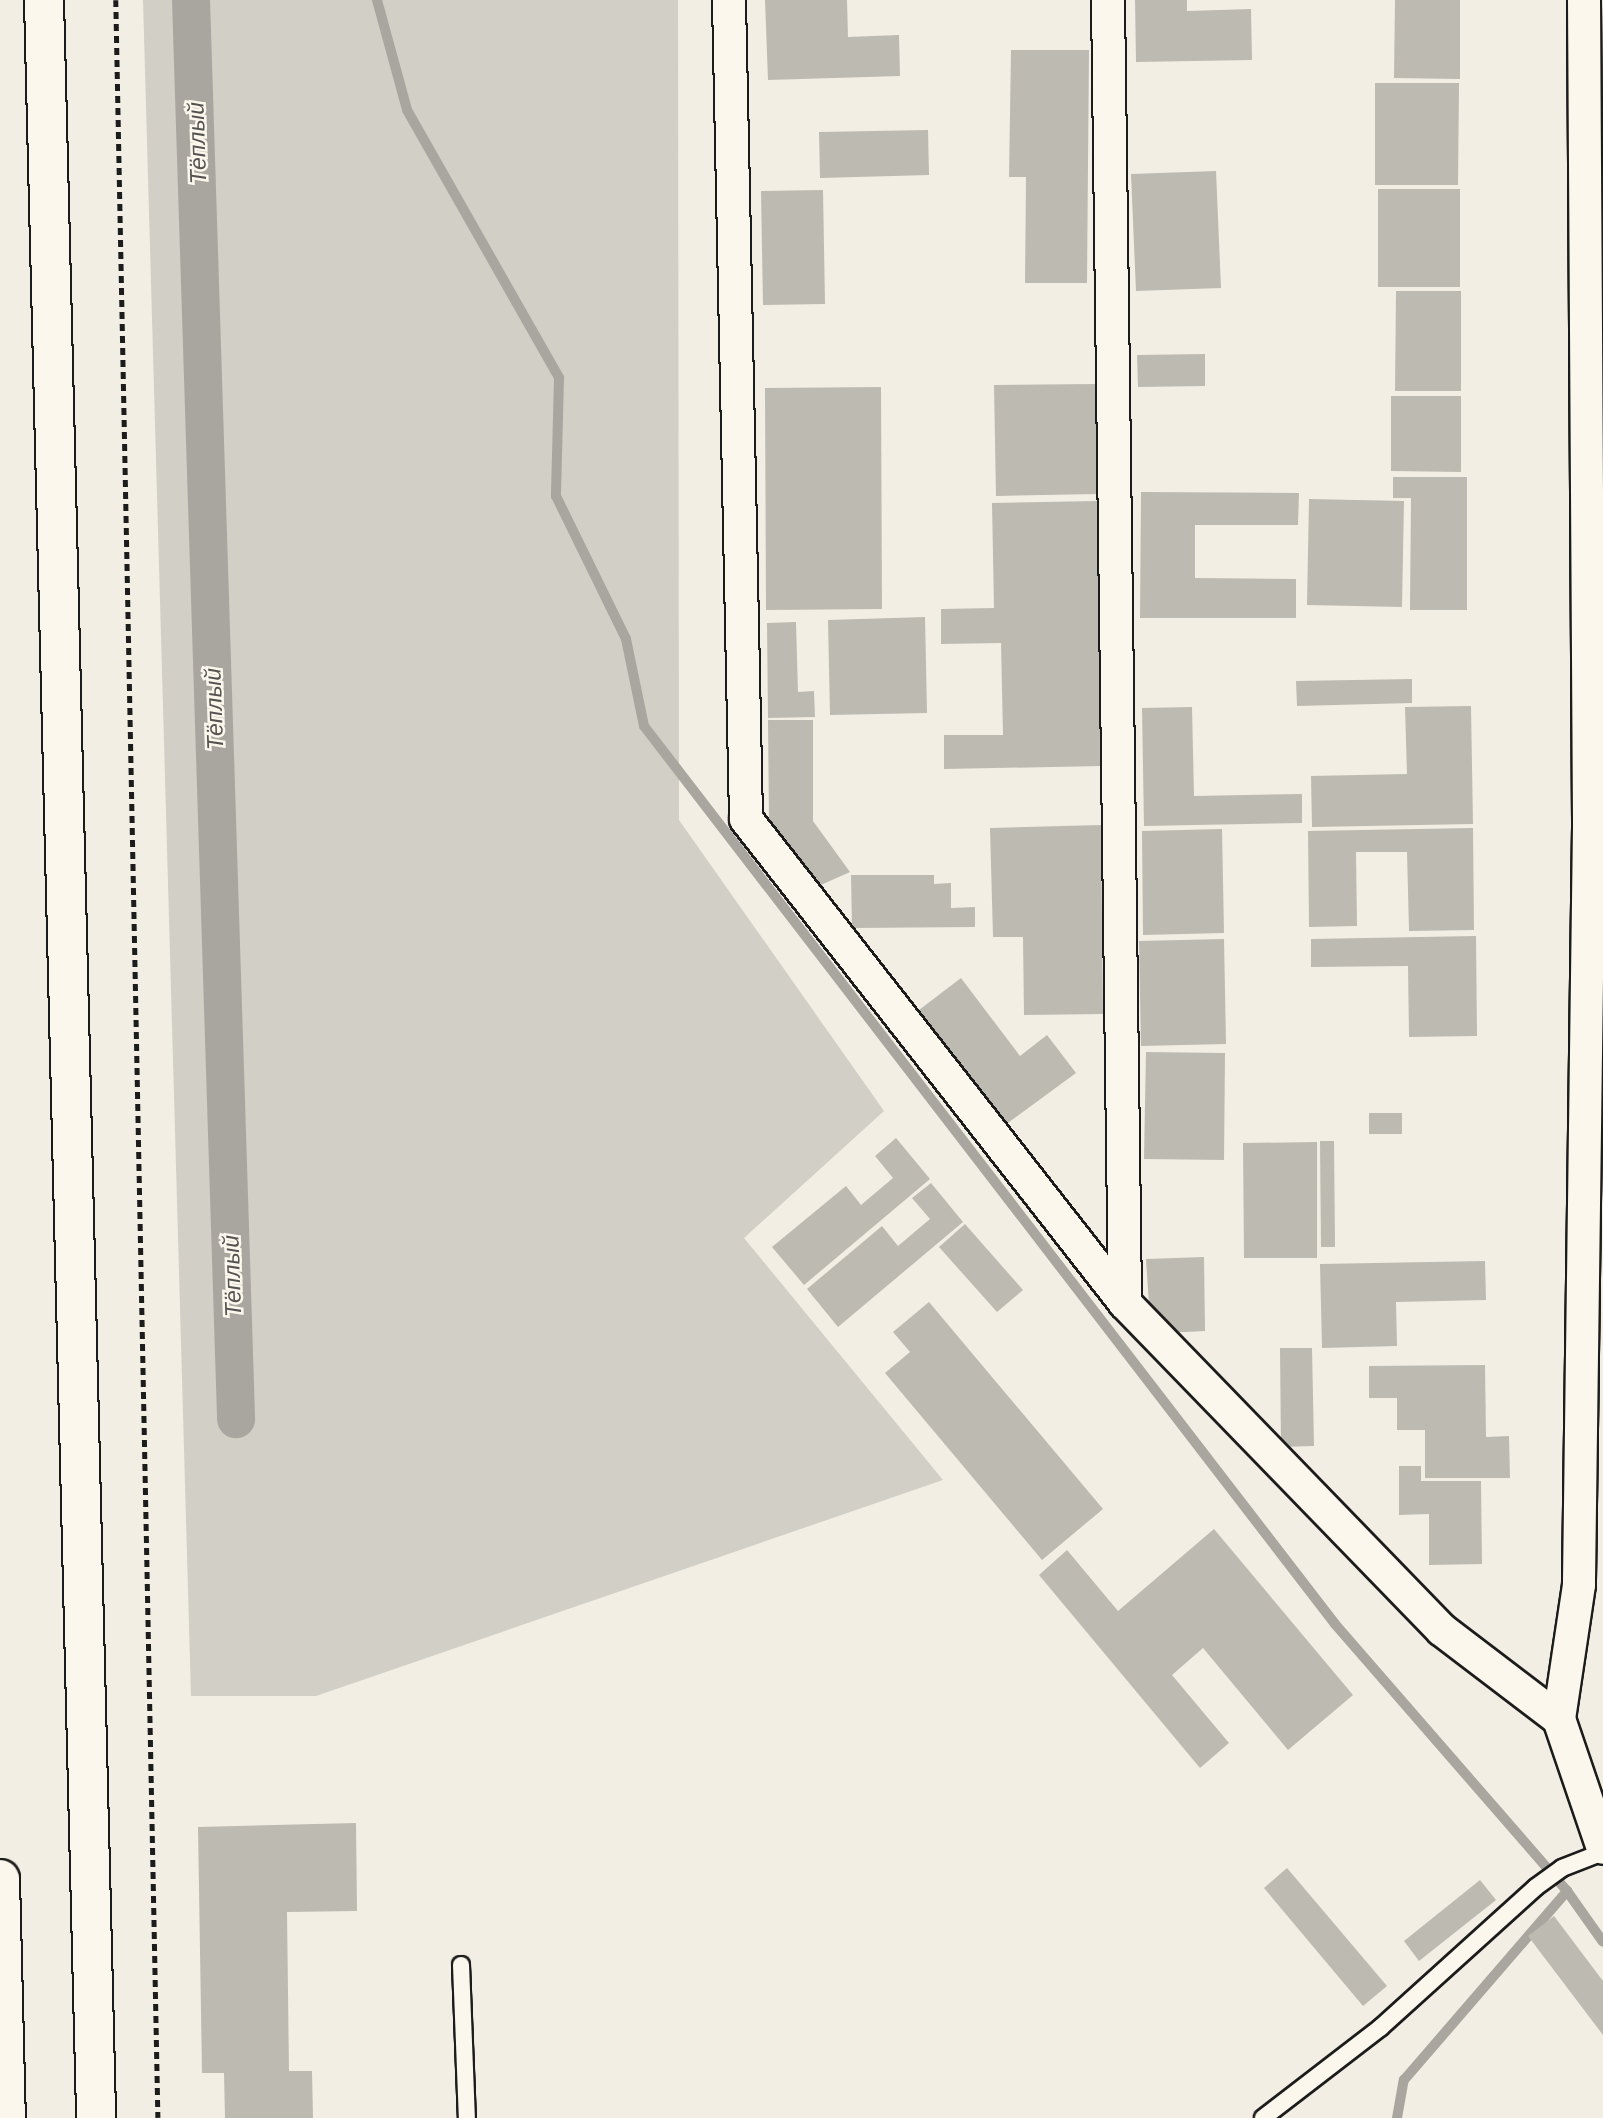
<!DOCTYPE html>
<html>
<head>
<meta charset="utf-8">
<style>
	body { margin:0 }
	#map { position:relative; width:1603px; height:2118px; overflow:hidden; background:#f2eee4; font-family:Mali,sans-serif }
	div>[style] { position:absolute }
	.green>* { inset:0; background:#d2cfc6 }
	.stream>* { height:10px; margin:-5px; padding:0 5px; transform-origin:5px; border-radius:5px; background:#a9a6a0 }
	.canal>* { height:38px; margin:-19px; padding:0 19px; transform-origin:19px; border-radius:19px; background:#a9a6a0 }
	.building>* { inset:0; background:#bdbab1 }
	.path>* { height:4.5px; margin-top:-2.25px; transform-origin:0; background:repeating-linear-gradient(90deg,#1c1c1c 0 7px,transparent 0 12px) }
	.roads { filter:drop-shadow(2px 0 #1c1c1c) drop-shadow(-2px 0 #1c1c1c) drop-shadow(0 2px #1c1c1c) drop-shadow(0 -2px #1c1c1c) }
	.service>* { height:16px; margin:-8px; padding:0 8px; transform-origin:8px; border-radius:8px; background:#fbf7ec }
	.minor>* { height:32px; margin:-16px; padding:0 16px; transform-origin:16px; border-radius:16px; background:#fbf7ec }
	.secondary>* { height:38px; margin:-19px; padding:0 19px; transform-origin:19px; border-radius:19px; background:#fbf7ec }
	.trunk>* { height:38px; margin:-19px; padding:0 19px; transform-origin:19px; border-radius:19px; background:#fbf7ec }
	span { translate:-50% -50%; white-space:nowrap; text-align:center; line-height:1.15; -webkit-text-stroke:5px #fbf7ec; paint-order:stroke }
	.water-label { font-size:23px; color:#545351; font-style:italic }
</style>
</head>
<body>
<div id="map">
	<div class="green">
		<div style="clip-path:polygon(143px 0,678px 0,679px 820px,884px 1111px,744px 1238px,943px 1480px,316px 1696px,191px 1696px)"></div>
	</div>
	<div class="stream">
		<div style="left:377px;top:0;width:114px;rotate:74.7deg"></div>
		<div style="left:407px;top:110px;width:308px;rotate:60.4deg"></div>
		<div style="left:559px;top:378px;width:118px;rotate:91.5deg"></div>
		<div style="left:556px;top:496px;width:159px;rotate:63.9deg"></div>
		<div style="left:626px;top:639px;width:89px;rotate:78.3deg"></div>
		<div style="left:644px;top:726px;width:1133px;rotate:52.42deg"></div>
		<div style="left:1335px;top:1624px;width:354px;rotate:49deg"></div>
		<div style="left:1567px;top:1891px;width:62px;rotate:54.8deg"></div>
		<div style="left:1397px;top:2118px;width:39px;rotate:-80deg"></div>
		<div style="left:1404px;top:2080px;width:250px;rotate:-49.2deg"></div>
	</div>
	<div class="canal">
		<div style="left:191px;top:0;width:1420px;rotate:88.18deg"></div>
	</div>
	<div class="building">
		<div style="clip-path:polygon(765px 0,847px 0,848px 37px,899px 35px,900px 76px,768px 80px)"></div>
		<div style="clip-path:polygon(1135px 0,1187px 0,1187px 11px,1251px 9px,1252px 60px,1136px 62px)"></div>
		<div style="clip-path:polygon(1395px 0,1460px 0,1460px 79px,1394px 78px)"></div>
		<div style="clip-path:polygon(1011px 50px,1089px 50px,1087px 283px,1025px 283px,1026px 177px,1009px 177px)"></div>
		<div style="clip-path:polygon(1375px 83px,1459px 83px,1458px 185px,1375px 185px)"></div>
		<div style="clip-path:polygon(928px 130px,929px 175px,820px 178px,819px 132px)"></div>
		<div style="clip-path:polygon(1216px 171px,1221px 288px,1136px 291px,1131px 174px)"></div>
		<div style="clip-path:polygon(1378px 189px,1460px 189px,1460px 287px,1378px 287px)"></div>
		<div style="clip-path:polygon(823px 190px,825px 304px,763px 305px,761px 191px)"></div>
		<div style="clip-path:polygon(1396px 291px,1461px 291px,1461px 391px,1395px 391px)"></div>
		<div style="clip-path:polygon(1205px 354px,1205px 386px,1138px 387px,1137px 355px)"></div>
		<div style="clip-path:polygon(1096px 384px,1097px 494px,996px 496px,994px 385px)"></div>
		<div style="clip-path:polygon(881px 387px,882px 609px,766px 610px,765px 388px)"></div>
		<div style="clip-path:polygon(1391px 396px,1461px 396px,1461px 472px,1391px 471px)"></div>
		<div style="clip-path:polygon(1393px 477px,1467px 477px,1467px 610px,1410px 610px,1411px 498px,1393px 498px)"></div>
		<div style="clip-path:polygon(1141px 492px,1299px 493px,1298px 525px,1195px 525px,1195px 578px,1296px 579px,1296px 618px,1140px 618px)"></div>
		<div style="clip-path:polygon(1309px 499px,1404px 501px,1402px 607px,1307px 605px)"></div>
		<div style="clip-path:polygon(1098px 501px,1102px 766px,944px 769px,944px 735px,1003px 735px,1001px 643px,941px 644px,941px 609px,994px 608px,992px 503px)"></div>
		<div style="clip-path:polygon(925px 617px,927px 713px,830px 715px,828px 620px)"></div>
		<div style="clip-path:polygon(796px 622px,798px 692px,814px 691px,815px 717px,768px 718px,767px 623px)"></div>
		<div style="clip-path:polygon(1412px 679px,1412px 703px,1297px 706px,1296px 681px)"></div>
		<div style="clip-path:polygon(1471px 706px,1473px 824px,1312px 827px,1311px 776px,1407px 774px,1405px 707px)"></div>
		<div style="clip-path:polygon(1192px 707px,1194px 796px,1302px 794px,1302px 823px,1144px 826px,1142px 708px)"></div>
		<div style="clip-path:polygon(768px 720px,813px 720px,813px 821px,850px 872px,814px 888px,769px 821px)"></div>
		<div style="clip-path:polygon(1101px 825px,1103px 1014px,1024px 1015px,1023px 937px,993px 937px,990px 828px)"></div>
		<div style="clip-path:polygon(1473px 828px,1474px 930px,1409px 931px,1407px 852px,1356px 852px,1357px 926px,1309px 927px,1308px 831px)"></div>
		<div style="clip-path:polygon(1222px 829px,1224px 933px,1143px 935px,1142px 831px)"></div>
		<div style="clip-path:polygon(851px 875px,934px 875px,934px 884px,951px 883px,951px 908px,975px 907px,975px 927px,852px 928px)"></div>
		<div style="clip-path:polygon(1476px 936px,1477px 1036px,1409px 1037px,1408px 966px,1311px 967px,1311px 939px)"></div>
		<div style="clip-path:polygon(1224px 939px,1226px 1044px,1141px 1046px,1139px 941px)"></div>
		<div style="clip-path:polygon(961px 978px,1020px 1056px,1047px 1035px,1076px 1073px,1005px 1125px,919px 1010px)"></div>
		<div style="clip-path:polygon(1146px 1052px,1225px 1053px,1224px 1160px,1144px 1159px)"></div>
		<div style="clip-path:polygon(1369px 1113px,1402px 1113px,1402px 1134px,1369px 1134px)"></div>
		<div style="clip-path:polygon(896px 1138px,930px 1179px,804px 1285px,772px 1247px,846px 1186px,861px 1205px,893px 1178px,875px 1156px)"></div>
		<div style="clip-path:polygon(1320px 1141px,1334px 1141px,1335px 1247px,1321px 1247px)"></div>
		<div style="clip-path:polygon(1317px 1142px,1317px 1258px,1244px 1258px,1243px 1143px)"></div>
		<div style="clip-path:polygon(931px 1183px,963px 1222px,838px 1327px,807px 1289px,882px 1226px,898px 1246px,930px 1219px,912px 1198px)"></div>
		<div style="clip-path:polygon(965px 1224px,1023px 1290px,997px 1312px,939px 1247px)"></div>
		<div style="clip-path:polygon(1204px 1257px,1205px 1331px,1165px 1333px,1149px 1305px,1146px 1259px)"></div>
		<div style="clip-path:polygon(1485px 1261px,1486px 1300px,1396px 1302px,1397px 1346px,1322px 1348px,1320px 1264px)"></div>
		<div style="clip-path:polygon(929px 1302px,1103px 1509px,1042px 1560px,885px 1373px,910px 1352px,893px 1332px)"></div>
		<div style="clip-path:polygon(1280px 1348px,1312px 1348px,1314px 1446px,1281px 1447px)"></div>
		<div style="clip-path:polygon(1485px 1365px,1486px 1437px,1509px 1436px,1510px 1478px,1425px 1478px,1425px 1430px,1397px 1430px,1397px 1398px,1369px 1398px,1369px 1366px)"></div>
		<div style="clip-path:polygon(1399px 1466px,1421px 1466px,1421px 1481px,1481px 1481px,1482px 1564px,1429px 1565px,1429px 1514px,1399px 1515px)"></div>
		<div style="clip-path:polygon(1214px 1529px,1353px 1695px,1288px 1750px,1203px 1648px,1172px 1675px,1229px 1743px,1200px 1768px,1039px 1575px,1067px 1550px,1118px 1611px)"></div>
		<div style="clip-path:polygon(356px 1823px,357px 1911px,287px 1912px,289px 2071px,312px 2071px,313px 2118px,225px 2118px,224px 2073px,202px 2073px,198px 1827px)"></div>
		<div style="clip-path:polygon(1287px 1868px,1387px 1986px,1363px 2006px,1264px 1888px)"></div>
		<div style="clip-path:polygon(1480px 1880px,1496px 1900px,1419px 1961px,1404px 1941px)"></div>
		<div style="clip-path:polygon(1554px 1916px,1603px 1981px,1603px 2035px,1528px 1936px)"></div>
	</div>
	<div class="path">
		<div style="left:116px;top:0;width:2118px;rotate:88.86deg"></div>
	</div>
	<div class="roads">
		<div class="service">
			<div style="left:461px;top:1965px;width:153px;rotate:87.8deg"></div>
			<div style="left:1263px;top:2118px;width:148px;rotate:-37.6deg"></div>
			<div style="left:1380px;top:2028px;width:210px;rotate:-42.1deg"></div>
			<div style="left:1536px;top:1887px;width:32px;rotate:-36deg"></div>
			<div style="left:1562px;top:1868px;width:44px;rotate:-21.3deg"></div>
		</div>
		<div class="minor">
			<div style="left:729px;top:0;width:819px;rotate:88.81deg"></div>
			<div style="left:746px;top:819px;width:615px;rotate:51.94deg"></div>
			<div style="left:1125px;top:1303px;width:455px;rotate:45.9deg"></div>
			<div style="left:1442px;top:1630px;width:147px;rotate:37.3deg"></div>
			<div style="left:1108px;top:0;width:1303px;rotate:89.25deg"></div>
			<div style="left:1584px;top:0;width:827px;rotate:89.65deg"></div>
			<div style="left:1589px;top:827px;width:758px;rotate:90.76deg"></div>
			<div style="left:1579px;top:1585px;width:135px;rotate:98.5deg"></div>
			<div style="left:1559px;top:1719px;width:136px;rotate:71.2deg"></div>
		</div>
		<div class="secondary">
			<div style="left:44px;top:0;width:2119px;rotate:88.59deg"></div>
		</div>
		<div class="trunk">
			<div style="left:0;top:1879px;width:239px;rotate:88.6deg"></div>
		</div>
	</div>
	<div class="water-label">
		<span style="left:196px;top:143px;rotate:-92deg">Тёплый</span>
		<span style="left:213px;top:709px;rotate:-92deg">Тёплый</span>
		<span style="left:231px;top:1276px;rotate:-92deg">Тёплый</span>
	</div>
</div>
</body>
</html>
